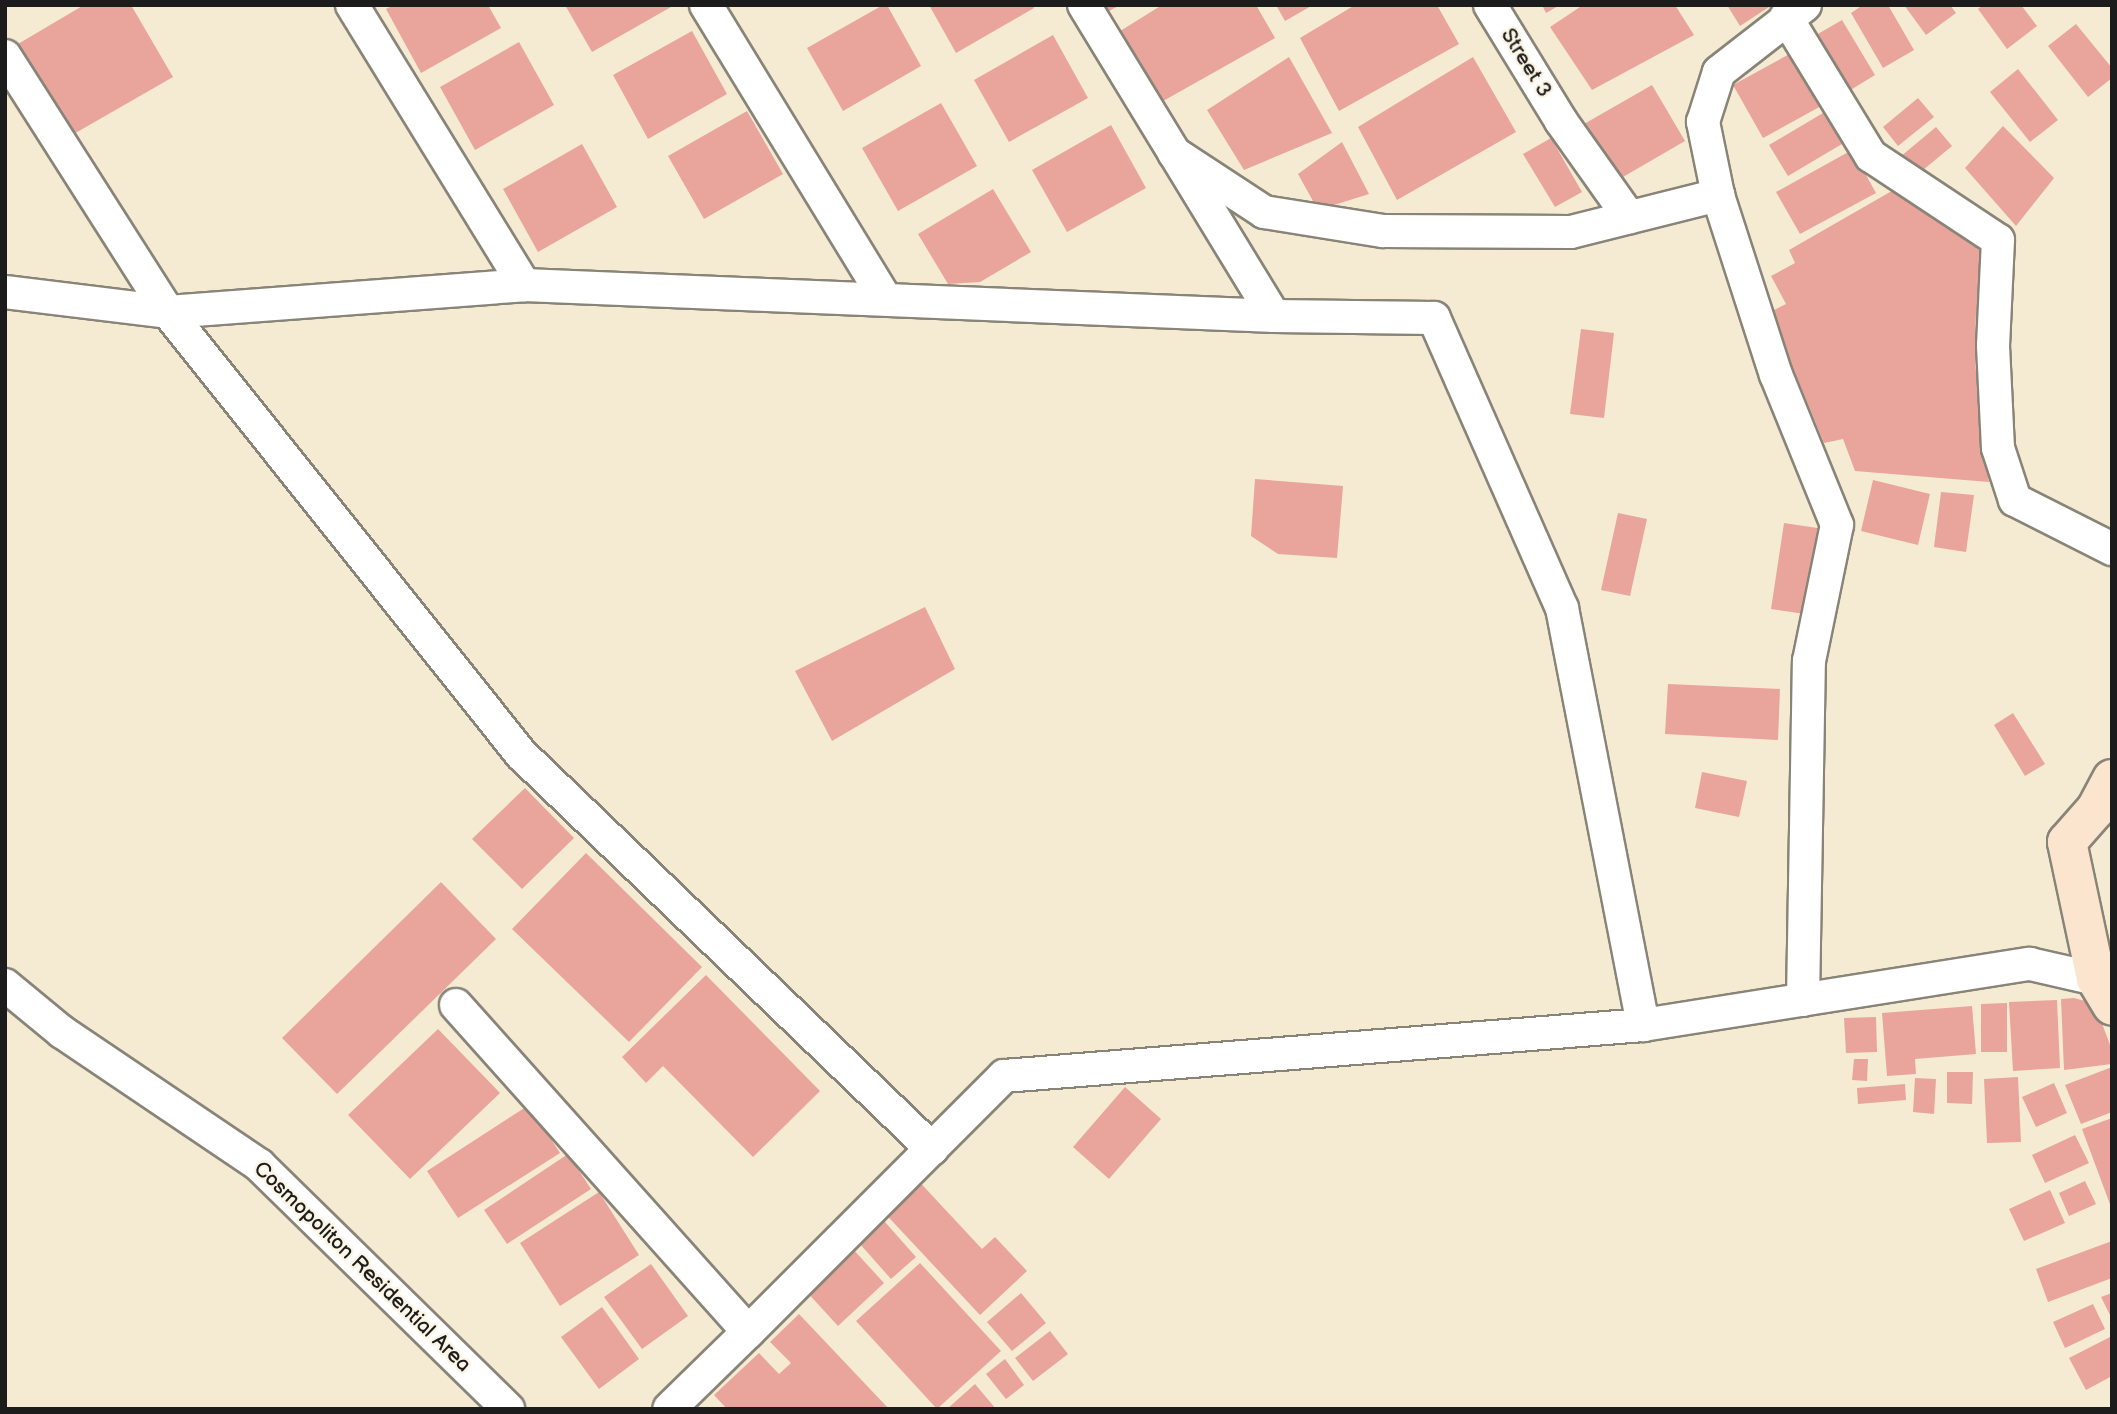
<!DOCTYPE html>
<html>
<head>
<meta charset="utf-8">
<style>
	body { margin:0 }
	#map { position:relative; width:2117px; height:1414px; overflow:hidden; background:#f5ebd3; font-family:"Balsamiq Sans",sans-serif }
	div>[style] { position:absolute }
	.building>* { inset:0; background:#e9a49c }
	.roads { filter:drop-shadow(2px 0 #888478) drop-shadow(-2px 0 #888478) drop-shadow(0 2px #888478) drop-shadow(0 -2px #888478) }
	.street>* { height:32px; margin:-16px; padding:0 16px; transform-origin:16px; border-radius:16px; background:#fff }
	.secondary>* { height:38px; margin:-19px; padding:0 19px; transform-origin:19px; border-radius:19px; background:#fbe5cf }
	span { translate:-50% -50%; white-space:nowrap; text-align:center; line-height:1.15; -webkit-text-stroke:5px #fcf5e5; paint-order:stroke }
	.street-label { font-size:21px; color:#1c1c1c }
	.frame { position:absolute; inset:0; border:7px solid #1c1c1c; pointer-events:none }
</style>
</head>
<body>
<div id="map">
	<div class="building">
		<div style="clip-path:polygon(84px 5px,131px 5px,173px 77px,72px 135px,18px 44px)"></div>
		<div style="clip-path:polygon(394px 5px,488px 5px,501px 28px,421px 73px,386px 9px)"></div>
		<div style="clip-path:polygon(565px 5px,669px 5px,671px 7px,592px 52px)"></div>
		<div style="clip-path:polygon(883px 5px,887px 5px,921px 66px,843px 111px,807px 48px)"></div>
		<div style="clip-path:polygon(929px 5px,1033px 5px,1034px 8px,956px 53px)"></div>
		<div style="clip-path:polygon(1092px 5px,1120px 5px,1098px 17px)"></div>
		<div style="clip-path:polygon(1162px 5px,1256px 5px,1275px 38px,1156px 105px,1117px 33px)"></div>
		<div style="clip-path:polygon(1276px 5px,1313px 5px,1285px 21px)"></div>
		<div style="clip-path:polygon(1355px 5px,1437px 5px,1459px 44px,1339px 111px,1300px 38px)"></div>
		<div style="clip-path:polygon(1542px 5px,1560px 5px,1546px 13px)"></div>
		<div style="clip-path:polygon(1583px 5px,1675px 5px,1694px 35px,1592px 90px,1550px 27px)"></div>
		<div style="clip-path:polygon(1727px 5px,1772px 5px,1740px 26px)"></div>
		<div style="clip-path:polygon(1863px 5px,1888px 5px,1914px 50px,1883px 68px,1851px 13px)"></div>
		<div style="clip-path:polygon(1904px 5px,1950px 5px,1956px 13px,1926px 35px)"></div>
		<div style="clip-path:polygon(1983px 5px,2021px 5px,2037px 26px,2007px 49px,1978px 9px)"></div>
		<div style="clip-path:polygon(1842px 20px,1875px 75px,1844px 94px,1811px 38px)"></div>
		<div style="clip-path:polygon(2076px 24px,2112px 68px,2112px 78px,2088px 97px,2048px 46px)"></div>
		<div style="clip-path:polygon(692px 31px,727px 94px,648px 139px,613px 75px)"></div>
		<div style="clip-path:polygon(1053px 35px,1088px 98px,1009px 142px,974px 80px)"></div>
		<div style="clip-path:polygon(519px 42px,554px 105px,475px 150px,440px 87px)"></div>
		<div style="clip-path:polygon(1793px 52px,1823px 105px,1763px 138px,1733px 85px)"></div>
		<div style="clip-path:polygon(1289px 57px,1332px 133px,1244px 170px,1207px 110px)"></div>
		<div style="clip-path:polygon(1473px 57px,1516px 132px,1397px 200px,1358px 127px)"></div>
		<div style="clip-path:polygon(2018px 69px,2058px 120px,2030px 142px,1990px 92px)"></div>
		<div style="clip-path:polygon(1652px 85px,1685px 141px,1616px 181px,1584px 124px)"></div>
		<div style="clip-path:polygon(1918px 98px,1934px 117px,1898px 146px,1883px 127px)"></div>
		<div style="clip-path:polygon(941px 103px,977px 166px,898px 211px,862px 148px)"></div>
		<div style="clip-path:polygon(747px 111px,783px 174px,704px 219px,668px 156px)"></div>
		<div style="clip-path:polygon(1823px 113px,1842px 144px,1788px 176px,1769px 145px)"></div>
		<div style="clip-path:polygon(1111px 125px,1146px 188px,1067px 232px,1032px 170px)"></div>
		<div style="clip-path:polygon(2003px 126px,2054px 178px,2016px 226px,1965px 168px)"></div>
		<div style="clip-path:polygon(1936px 127px,1952px 146px,1917px 175px,1900px 157px)"></div>
		<div style="clip-path:polygon(1551px 138px,1582px 192px,1555px 207px,1523px 154px)"></div>
		<div style="clip-path:polygon(1342px 142px,1369px 194px,1318px 210px,1298px 174px)"></div>
		<div style="clip-path:polygon(582px 144px,617px 207px,538px 252px,503px 189px)"></div>
		<div style="clip-path:polygon(1852px 150px,1876px 193px,1800px 234px,1776px 192px)"></div>
		<div style="clip-path:polygon(1904px 184px,1965px 232px,1991px 266px,1976px 311px,1975px 362px,1989px 482px,1855px 471px,1843px 439px,1824px 443px,1770px 312px,1786px 304px,1771px 276px,1795px 263px,1789px 250px)"></div>
		<div style="clip-path:polygon(993px 189px,1031px 252px,980px 282px,948px 284px,918px 234px)"></div>
		<div style="clip-path:polygon(1581px 329px,1614px 333px,1604px 418px,1570px 414px)"></div>
		<div style="clip-path:polygon(1255px 479px,1343px 486px,1337px 558px,1278px 554px,1251px 536px)"></div>
		<div style="clip-path:polygon(1873px 480px,1930px 494px,1918px 545px,1861px 531px)"></div>
		<div style="clip-path:polygon(1941px 492px,1974px 495px,1966px 552px,1934px 547px)"></div>
		<div style="clip-path:polygon(1618px 513px,1647px 519px,1630px 596px,1601px 590px)"></div>
		<div style="clip-path:polygon(1784px 523px,1824px 529px,1811px 615px,1771px 609px)"></div>
		<div style="clip-path:polygon(925px 607px,955px 669px,832px 741px,795px 671px)"></div>
		<div style="clip-path:polygon(1668px 684px,1780px 689px,1778px 740px,1665px 734px)"></div>
		<div style="clip-path:polygon(2013px 713px,2045px 764px,2025px 776px,1994px 725px)"></div>
		<div style="clip-path:polygon(1702px 772px,1747px 781px,1739px 817px,1695px 808px)"></div>
		<div style="clip-path:polygon(525px 788px,574px 838px,522px 889px,472px 839px)"></div>
		<div style="clip-path:polygon(586px 853px,702px 967px,629px 1042px,512px 929px)"></div>
		<div style="clip-path:polygon(441px 882px,496px 939px,337px 1094px,282px 1038px)"></div>
		<div style="clip-path:polygon(706px 975px,820px 1091px,753px 1157px,663px 1066px,646px 1083px,622px 1057px)"></div>
		<div style="clip-path:polygon(2074px 998px,2089px 1002px,2098px 1013px,2112px 1050px,2112px 1064px,2064px 1070px,2061px 999px)"></div>
		<div style="clip-path:polygon(2057px 1000px,2060px 1068px,2013px 1071px,2009px 1002px)"></div>
		<div style="clip-path:polygon(2007px 1003px,2007px 1052px,1981px 1052px,1981px 1004px)"></div>
		<div style="clip-path:polygon(1972px 1006px,1976px 1054px,1915px 1059px,1916px 1074px,1887px 1076px,1882px 1013px)"></div>
		<div style="clip-path:polygon(1876px 1017px,1877px 1052px,1846px 1053px,1844px 1018px)"></div>
		<div style="clip-path:polygon(438px 1029px,500px 1093px,410px 1179px,348px 1115px)"></div>
		<div style="clip-path:polygon(1854px 1059px,1868px 1059px,1867px 1081px,1852px 1080px)"></div>
		<div style="clip-path:polygon(2112px 1067px,2112px 1112px,2081px 1124px,2065px 1085px)"></div>
		<div style="clip-path:polygon(1947px 1072px,1973px 1072px,1972px 1104px,1947px 1103px)"></div>
		<div style="clip-path:polygon(2018px 1077px,2021px 1142px,1987px 1143px,1984px 1079px)"></div>
		<div style="clip-path:polygon(1915px 1078px,1936px 1079px,1934px 1114px,1913px 1112px)"></div>
		<div style="clip-path:polygon(2054px 1083px,2067px 1113px,2036px 1127px,2022px 1097px)"></div>
		<div style="clip-path:polygon(1905px 1084px,1906px 1100px,1858px 1104px,1857px 1088px)"></div>
		<div style="clip-path:polygon(1125px 1087px,1161px 1119px,1109px 1179px,1073px 1147px)"></div>
		<div style="clip-path:polygon(529px 1105px,560px 1153px,458px 1218px,427px 1171px)"></div>
		<div style="clip-path:polygon(2112px 1118px,2112px 1207px,2111px 1207px,2082px 1129px)"></div>
		<div style="clip-path:polygon(2075px 1135px,2089px 1163px,2045px 1183px,2032px 1155px)"></div>
		<div style="clip-path:polygon(568px 1154px,591px 1189px,507px 1244px,484px 1210px)"></div>
		<div style="clip-path:polygon(913px 1175px,982px 1249px,995px 1237px,1027px 1271px,980px 1315px,879px 1207px)"></div>
		<div style="clip-path:polygon(2085px 1181px,2096px 1204px,2069px 1216px,2059px 1193px)"></div>
		<div style="clip-path:polygon(2050px 1190px,2065px 1223px,2024px 1241px,2009px 1209px)"></div>
		<div style="clip-path:polygon(599px 1192px,639px 1255px,560px 1306px,520px 1243px)"></div>
		<div style="clip-path:polygon(877px 1213px,916px 1257px,891px 1279px,852px 1235px)"></div>
		<div style="clip-path:polygon(2112px 1241px,2112px 1278px,2048px 1302px,2036px 1269px)"></div>
		<div style="clip-path:polygon(851px 1247px,884px 1283px,838px 1326px,805px 1290px)"></div>
		<div style="clip-path:polygon(920px 1263px,1001px 1351px,937px 1409px,856px 1321px)"></div>
		<div style="clip-path:polygon(651px 1264px,688px 1316px,642px 1349px,604px 1297px)"></div>
		<div style="clip-path:polygon(1021px 1293px,1046px 1323px,1012px 1351px,987px 1322px)"></div>
		<div style="clip-path:polygon(2112px 1293px,2112px 1319px,2101px 1297px)"></div>
		<div style="clip-path:polygon(2093px 1304px,2105px 1329px,2065px 1348px,2053px 1322px)"></div>
		<div style="clip-path:polygon(602px 1307px,639px 1359px,599px 1389px,561px 1337px)"></div>
		<div style="clip-path:polygon(799px 1314px,889px 1409px,727px 1409px,714px 1395px,759px 1353px,779px 1374px,791px 1363px,770px 1342px)"></div>
		<div style="clip-path:polygon(1050px 1331px,1068px 1354px,1033px 1381px,1015px 1358px)"></div>
		<div style="clip-path:polygon(2112px 1336px,2112px 1376px,2086px 1390px,2069px 1358px)"></div>
		<div style="clip-path:polygon(1005px 1359px,1024px 1385px,1006px 1399px,986px 1374px)"></div>
		<div style="clip-path:polygon(975px 1384px,996px 1409px,947px 1409px)"></div>
	</div>
	<div class="roads">
		<div class="street">
			<div style="left:352px;top:5px;width:329px;rotate:58.4deg"></div>
			<div style="left:706px;top:5px;width:343px;rotate:58.6deg"></div>
			<div style="left:1084px;top:5px;width:364px;rotate:58.6deg"></div>
			<div style="left:1490px;top:5px;width:136px;rotate:58.5deg"></div>
			<div style="left:1561px;top:121px;width:118px;rotate:54.7deg"></div>
			<div style="left:1786px;top:17px;width:163px;rotate:58.6deg"></div>
			<div style="left:1871px;top:156px;width:152px;rotate:33.5deg"></div>
			<div style="left:1998px;top:240px;width:106px;rotate:92.7deg"></div>
			<div style="left:1993px;top:346px;width:102px;rotate:87.2deg"></div>
			<div style="left:1998px;top:448px;width:55px;rotate:71.9deg"></div>
			<div style="left:2015px;top:500px;width:109px;rotate:26.8deg"></div>
			<div style="left:5px;top:56px;width:303px;rotate:57.5deg"></div>
			<div style="left:168px;top:312px;width:566px;rotate:51.39deg"></div>
			<div style="left:521px;top:754px;width:570px;rotate:43.86deg"></div>
			<div style="left:1174px;top:153px;width:108px;rotate:33.2deg"></div>
			<div style="left:1264px;top:212px;width:121px;rotate:9.1deg"></div>
			<div style="left:1383px;top:231px;width:188px;rotate:0.3deg"></div>
			<div style="left:1571px;top:232px;width:152px;rotate:-14.1deg"></div>
			<div style="left:5px;top:292px;width:164px;rotate:7deg"></div>
			<div style="left:168px;top:312px;width:357px;rotate:-4.3deg"></div>
			<div style="left:524px;top:285px;width:751px;rotate:2.37deg"></div>
			<div style="left:1274px;top:316px;width:160px;rotate:0.7deg"></div>
			<div style="left:1434px;top:318px;width:317px;rotate:66.2deg"></div>
			<div style="left:1562px;top:608px;width:425px;rotate:79deg"></div>
			<div style="left:5px;top:985px;width:74px;rotate:39.5deg"></div>
			<div style="left:62px;top:1032px;width:238px;rotate:34deg"></div>
			<div style="left:259px;top:1165px;width:349px;rotate:44.4deg"></div>
			<div style="left:1803px;top:1000px;width:339px;rotate:-89deg"></div>
			<div style="left:1809px;top:661px;width:139px;rotate:-78.4deg"></div>
			<div style="left:1837px;top:525px;width:162px;rotate:-112.1deg"></div>
			<div style="left:1776px;top:375px;width:189px;rotate:-107.9deg"></div>
			<div style="left:1718px;top:195px;width:75px;rotate:-101.6deg"></div>
			<div style="left:1703px;top:122px;width:52px;rotate:-72.3deg"></div>
			<div style="left:1719px;top:72px;width:109px;rotate:-37.9deg"></div>
			<div style="left:456px;top:1005px;width:438px;rotate:48.2deg"></div>
			<div style="left:748px;top:1332px;width:110px;rotate:135.7deg"></div>
			<div style="left:748px;top:1332px;width:362px;rotate:-45deg"></div>
			<div style="left:1004px;top:1076px;width:641px;rotate:-4.56deg"></div>
			<div style="left:1643px;top:1025px;width:392px;rotate:-9deg"></div>
			<div style="left:2030px;top:964px;width:68px;rotate:12.8deg"></div>
		</div>
		<div class="secondary">
			<div style="left:2112px;top:779px;width:34px;rotate:118deg"></div>
			<div style="left:2096px;top:809px;width:44px;rotate:131.3deg"></div>
			<div style="left:2067px;top:842px;width:140px;rotate:78deg"></div>
			<div style="left:2096px;top:979px;width:31px;rotate:59deg"></div>
		</div>
	</div>
	<div class="street-label">
		<span style="left:1526px;top:63px;rotate:58deg">Street 3</span>
		<span style="left:362px;top:1267px;rotate:44deg">Cosmopoliton Residential Area</span>
	</div>
	<div class="frame"></div>
</div>
</body>
</html>
